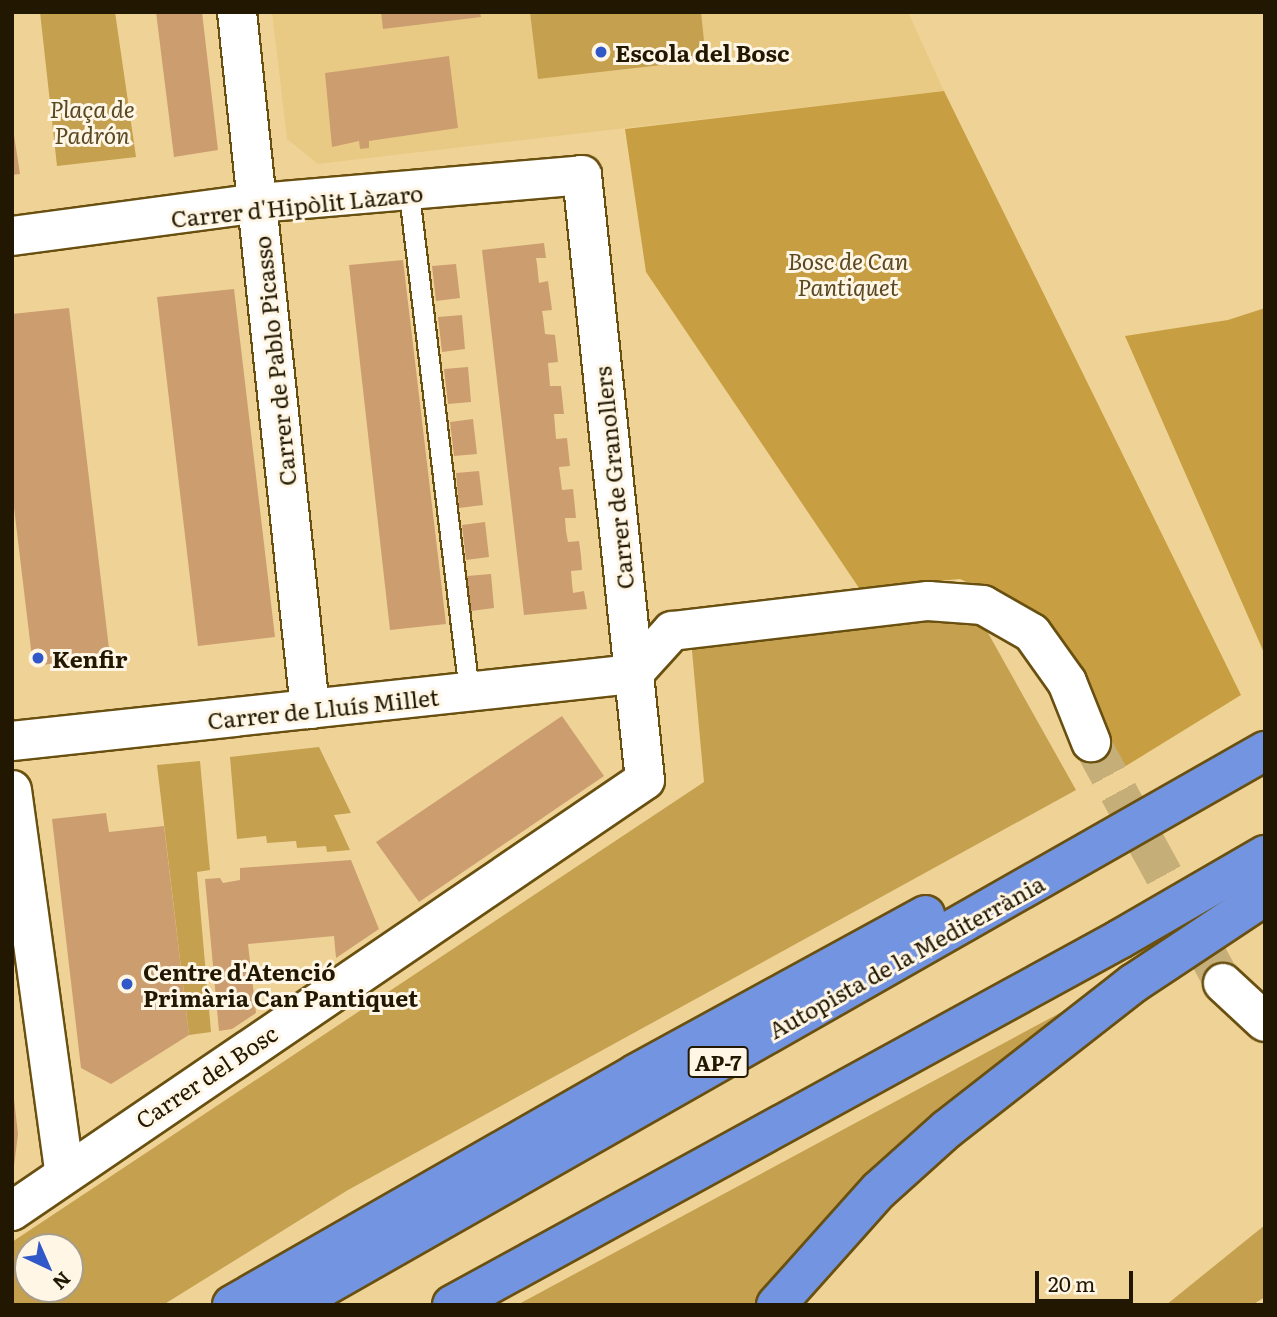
<!DOCTYPE html>
<html>
<head>
<meta charset="utf-8">
<style>
	body { margin:0 }
	#map { position:relative; width:1277px; height:1317px; overflow:hidden; background:#efd396; font-family:Literata,serif }
	div>[style] { position:absolute }
	.built>* { inset:0; background:#e9ca85 }
	.green>* { inset:0; background:#c4a04f }
	.forest>* { inset:0; background:#c79f42 }
	.building>* { inset:0; background:#cc9d6f }
	.minor-tunnel>* { height:38px; margin-top:-19px; transform-origin:0; background:repeating-linear-gradient(90deg,#c6ae78 0 38px,transparent 0 57px) }
	.roads { filter:drop-shadow(2px 0 #695010) drop-shadow(-2px 0 #695010) drop-shadow(0 2px #695010) drop-shadow(0 -2px #695010) }
	.service>* { height:19px; margin:-9.5px; padding:0 9.5px; transform-origin:9.5px; border-radius:9.5px; background:#fff }
	.minor>* { height:38px; margin:-19px; padding:0 19px; transform-origin:19px; border-radius:19px; background:#fff }
	.motorway>* { height:38px; margin:-19px; padding:0 19px; transform-origin:19px; border-radius:19px; background:#7394e0 }
	.dots>* { width:19px; height:19px; translate:-50% -50%; box-sizing:border-box; border:4px solid #fff6e5; border-radius:50% }
	span { translate:-50% -50%; white-space:nowrap; text-align:center; line-height:1.15; -webkit-text-stroke:6px #fff6e5; paint-order:stroke }
	.shield-label span { padding:2px 5px; background:#fff6e5; border:2px solid; border-radius:5px; -webkit-text-stroke-width:0 }
	.shield-label { font-size:21px; color:#221801; font-weight:700 }
	.poi-label { font-size:23px; color:#221801; font-weight:700 }
	.left { translate:0 -50%; text-align:left }
	.park-label { font-size:23px; color:#5a4822; font-style:italic }
	.street-label { font-size:23px; color:#221801 }
	.frame { position:absolute; inset:0; border:14px solid #221801; pointer-events:none }
	.north { position:absolute; left:14px; top:1233px; width:70px; height:70px; box-sizing:border-box; background:#fff6e5; border:2px solid #a79d8a; border-radius:50%; rotate:136deg; font-size:19px; font-weight:700; line-height:28px; text-align:center; color:#221801 }
	.north::after { content:''; display:block; margin:auto; width:24px; height:32px; background:#3158c8; clip-path:polygon(50% 0,100% 100%,50% 72%,0 100%) }
	.scale { position:absolute; left:1035px; top:1271px; width:98px; height:32px; box-sizing:border-box; border:4px solid #221801; border-top:0; padding-left:9px; font-size:21px; line-height:24px; white-space:nowrap; color:#221801; -webkit-text-stroke:5px #fff6e5; paint-order:stroke }
</style>
</head>
<body>
<div id="map">
	<div class="built">
		<div style="clip-path:polygon(272px 12px,908px 12px,944px 91px,318px 164px,287px 139px)"></div>
	</div>
	<div class="green">
		<div style="clip-path:polygon(40px 12px,115px 12px,136px 157px,57px 166px)"></div>
		<div style="clip-path:polygon(530px 12px,701px 12px,706px 60px,538px 79px)"></div>
		<div style="clip-path:polygon(evenodd,953px 614px,983px 624px,1076px 790px,348px 1190px,163px 1305px,12px 1305px,12px 1242px,704px 782px,691px 640px,953px 614px,28px 1247px,70px 1247px,70px 1289px,28px 1289px,28px 1247px)"></div>
		<div style="clip-path:polygon(319px 747px,351px 813px,334px 815px,350px 850px,327px 852px,326px 846px,297px 848px,296px 841px,267px 843px,266px 836px,237px 839px,230px 757px)"></div>
		<div style="clip-path:polygon(200px 761px,210px 870px,197px 872px,211px 1032px,189px 1035px,157px 765px)"></div>
		<div style="clip-path:polygon(1084px 1000px,855px 1192px,757px 1305px,517px 1305px)"></div>
		<div style="clip-path:polygon(1265px 1225px,1265px 1297px,1252px 1305px,1166px 1305px)"></div>
	</div>
	<div class="forest">
		<div style="clip-path:polygon(944px 91px,1241px 695px,1121px 769px,1026px 609px,960px 579px,859px 588px,646px 272px,625px 129px)"></div>
		<div style="clip-path:polygon(1265px 308px,1265px 655px,1125px 336px,1228px 320px)"></div>
	</div>
	<div class="building">
		<div style="clip-path:polygon(156px 12px,202px 12px,218px 150px,174px 157px)"></div>
		<div style="clip-path:polygon(381px 12px,480px 12px,481px 17px,383px 29px)"></div>
		<div style="clip-path:polygon(449px 56px,458px 128px,369px 141px,369px 148px,360px 149px,359px 141px,332px 147px,325px 73px)"></div>
		<div style="clip-path:polygon(12px 122px,20px 174px,12px 175px)"></div>
		<div style="clip-path:polygon(544px 243px,546px 258px,536px 258px,537px 264px,539px 283px,548px 281px,552px 310px,542px 311px,543px 316px,545px 334px,555px 335px,558px 362px,548px 363px,550px 386px,561px 386px,564px 414px,554px 414px,556px 439px,567px 438px,570px 466px,559px 467px,562px 490px,573px 489px,576px 518px,565px 518px,566px 531px,568px 542px,579px 541px,581px 556px,582px 570px,571px 571px,572px 583px,573px 593px,584px 591px,587px 609px,524px 615px,482px 250px)"></div>
		<div style="clip-path:polygon(403px 260px,446px 624px,390px 630px,349px 265px)"></div>
		<div style="clip-path:polygon(456px 264px,460px 298px,436px 301px,432px 266px)"></div>
		<div style="clip-path:polygon(234px 289px,275px 637px,198px 646px,157px 297px)"></div>
		<div style="clip-path:polygon(69px 308px,110px 657px,33px 666px,12px 491px,12px 314px)"></div>
		<div style="clip-path:polygon(462px 315px,465px 349px,442px 352px,438px 317px)"></div>
		<div style="clip-path:polygon(468px 367px,471px 402px,448px 404px,444px 369px)"></div>
		<div style="clip-path:polygon(473px 419px,477px 454px,454px 456px,450px 422px)"></div>
		<div style="clip-path:polygon(479px 471px,483px 505px,459px 508px,456px 473px)"></div>
		<div style="clip-path:polygon(485px 522px,489px 557px,466px 560px,462px 525px)"></div>
		<div style="clip-path:polygon(491px 574px,494px 608px,471px 611px,467px 576px)"></div>
		<div style="clip-path:polygon(562px 716px,604px 776px,419px 902px,376px 842px)"></div>
		<div style="clip-path:polygon(106px 813px,109px 832px,164px 826px,189px 1035px,111px 1084px,81px 1068px,52px 819px)"></div>
		<div style="clip-path:polygon(351px 860px,379px 929px,336px 958px,334px 936px,248px 944px,256px 1013px,232px 1029px,219px 1031px,205px 879px,220px 878px,223px 883px,240px 880px,240px 868px)"></div>
		<div style="clip-path:polygon(14px 1099px,18px 1134px,14px 1166px,12px 1100px)"></div>
	</div>
	<div class="minor-tunnel">
		<div style="left:1091px;top:742px;width:275px;rotate:61.3deg"></div>
	</div>
	<div class="roads">
		<div class="service">
			<div style="left:409px;top:194px;width:502px;rotate:83.13deg"></div>
		</div>
		<div class="minor">
			<div style="left:237px;top:12px;width:701px;rotate:84.02deg"></div>
			<div style="left:12px;top:236px;width:248px;rotate:-7.6deg"></div>
			<div style="left:258px;top:203px;width:325px;rotate:-4.9deg"></div>
			<div style="left:582px;top:175px;width:608px;rotate:84.06deg"></div>
			<div style="left:645px;top:780px;width:766px;rotate:145.75deg"></div>
			<div style="left:12px;top:741px;width:625px;rotate:-6.16deg"></div>
			<div style="left:633px;top:674px;width:58px;rotate:-47.8deg"></div>
			<div style="left:672px;top:631px;width:258px;rotate:-6.7deg"></div>
			<div style="left:928px;top:601px;width:55px;rotate:4.2deg"></div>
			<div style="left:983px;top:605px;width:56px;rotate:29.7deg"></div>
			<div style="left:1032px;top:633px;width:60px;rotate:54.5deg"></div>
			<div style="left:1067px;top:682px;width:65px;rotate:68.2deg"></div>
			<div style="left:12px;top:790px;width:386px;rotate:82.2deg"></div>
			<div style="left:1223px;top:983px;width:57px;rotate:42.9deg"></div>
		</div>
		<div class="motorway">
			<div style="left:232px;top:1305px;width:465px;rotate:-29.8deg"></div>
			<div style="left:635px;top:1074px;width:331px;rotate:-28.7deg"></div>
			<div style="left:292px;top:1305px;width:1120px;rotate:-29.66deg"></div>
			<div style="left:452px;top:1305px;width:762px;rotate:-28.72deg"></div>
			<div style="left:1120px;top:939px;width:168px;rotate:-30.1deg"></div>
			<div style="left:776px;top:1305px;width:154px;rotate:-48.2deg"></div>
			<div style="left:879px;top:1190px;width:91px;rotate:-41.9deg"></div>
			<div style="left:947px;top:1129px;width:237px;rotate:-38deg"></div>
			<div style="left:1134px;top:983px;width:157px;rotate:-33.6deg"></div>
		</div>
	</div>
	<div class="dots">
		<div style="left:601px;top:52px;background:#3158c8"></div>
		<div style="left:38px;top:658px;background:#3158c8"></div>
		<div style="left:127px;top:984px;background:#3158c8"></div>
	</div>
	<div class="shield-label">
		<span style="left:718px;top:1062px">AP-7</span>
	</div>
	<div class="poi-label">
		<span class="left" style="left:615px;top:52px">Escola del Bosc</span>
		<span class="left" style="left:52px;top:658px">Kenfir</span>
		<span class="left" style="left:143px;top:984px">Centre d'Atenció<br>Primària Can Pantiquet</span>
	</div>
	<div class="park-label">
		<span style="left:92px;top:121px">Plaça de<br>Padrón</span>
		<span style="left:848px;top:273px">Bosc de Can<br>Pantiquet</span>
	</div>
	<div class="street-label">
		<span style="left:297px;top:205px;rotate:-6deg">Carrer d'Hipòlit Làzaro</span>
		<span style="left:274px;top:361px;rotate:-96deg">Carrer de Pablo Picasso</span>
		<span style="left:613px;top:478px;rotate:-96deg">Carrer de Granollers</span>
		<span style="left:323px;top:708px;rotate:-6deg">Carrer de Lluís Millet</span>
		<span style="left:906px;top:956px;rotate:-29deg">Autopista de la Mediterrània</span>
		<span style="left:206px;top:1076px;rotate:-34deg">Carrer del Bosc</span>
	</div>
	<div class="frame"></div>
	<div class="north">N</div>
	<div class="scale">20 m</div>
</div>
</body>
</html>
